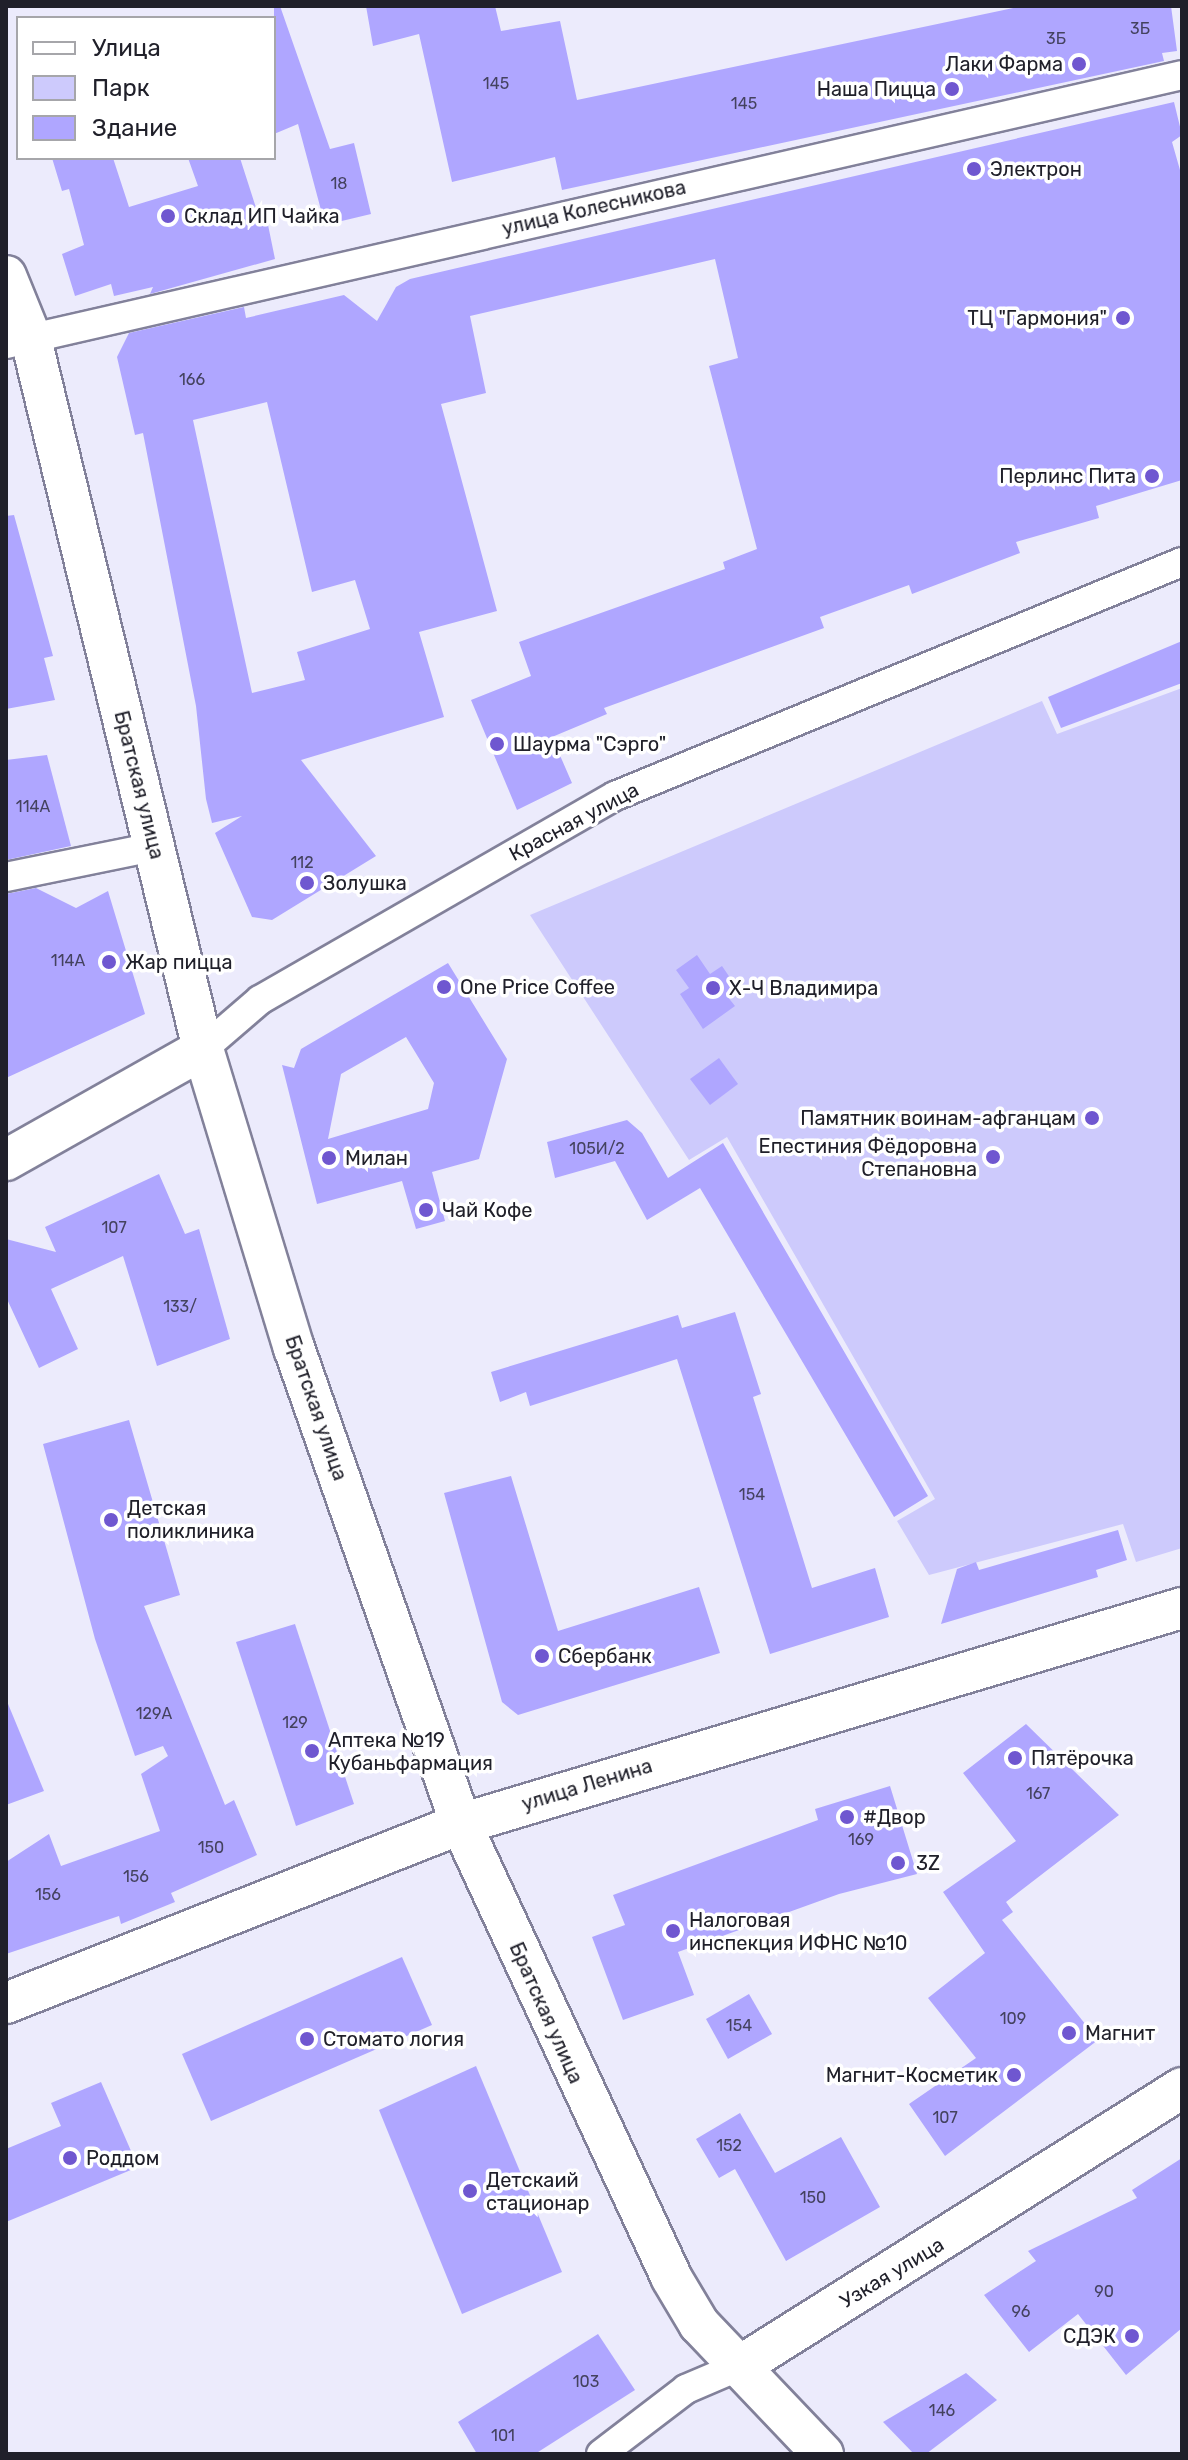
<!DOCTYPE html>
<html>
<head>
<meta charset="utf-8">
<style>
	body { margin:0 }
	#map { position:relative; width:1188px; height:2460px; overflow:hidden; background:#ecebfc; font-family:Rubik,sans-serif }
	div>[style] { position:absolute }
	.green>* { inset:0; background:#cdcafc }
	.building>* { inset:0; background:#afa6ff }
	.roads { filter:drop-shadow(2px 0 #82819a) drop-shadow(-2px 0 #82819a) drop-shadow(0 2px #82819a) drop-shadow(0 -2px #82819a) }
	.street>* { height:28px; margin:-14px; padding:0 14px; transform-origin:14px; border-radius:14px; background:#fff }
	.secondary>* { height:40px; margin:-20px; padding:0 20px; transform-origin:20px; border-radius:20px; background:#fff }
	.dots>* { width:22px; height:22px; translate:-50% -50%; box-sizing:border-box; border:4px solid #fff; border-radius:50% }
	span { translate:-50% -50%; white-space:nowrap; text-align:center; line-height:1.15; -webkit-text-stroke:7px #fff; paint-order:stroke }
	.number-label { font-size:16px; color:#44425f }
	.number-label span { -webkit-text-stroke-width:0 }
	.poi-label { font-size:20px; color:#20202a }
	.right { translate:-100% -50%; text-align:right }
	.left { translate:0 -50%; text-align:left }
	.street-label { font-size:20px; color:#20202a }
	.frame { position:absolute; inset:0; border:8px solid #20202a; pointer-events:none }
	.legend { position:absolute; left:16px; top:16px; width:260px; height:144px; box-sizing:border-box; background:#fff; border:2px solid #a6a6aa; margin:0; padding:10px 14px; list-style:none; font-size:24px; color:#20202a }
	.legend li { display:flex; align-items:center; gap:16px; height:40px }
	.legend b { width:40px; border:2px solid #a6a6aa }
</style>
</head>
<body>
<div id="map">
	<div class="green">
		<div style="clip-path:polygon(1182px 688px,1182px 1548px,1136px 1562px,1123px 1524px,929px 1575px,897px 1521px,935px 1499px,727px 1137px,689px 1160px,530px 915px,1042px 701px,1057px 734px)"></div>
	</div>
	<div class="building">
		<div style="clip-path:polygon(274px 6px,280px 6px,330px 149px,354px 143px,371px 214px,325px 225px,298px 124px,274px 134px)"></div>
		<div style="clip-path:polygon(366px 6px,495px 6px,501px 31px,560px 21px,577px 100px,1023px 6px,1171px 6px,1177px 51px,1162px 53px,1164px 61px,562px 190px,555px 157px,452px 182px,419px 34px,373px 46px)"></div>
		<div style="clip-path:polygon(evenodd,1174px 102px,1182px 135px,1172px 142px,1182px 177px,1182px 480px,1096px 506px,1099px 518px,1016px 542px,1020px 553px,912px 594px,909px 585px,820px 617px,824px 628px,604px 708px,607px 714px,552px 737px,572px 783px,517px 810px,471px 700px,531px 676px,519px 642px,725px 569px,723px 562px,757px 549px,709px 366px,738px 358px,715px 259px,470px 316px,486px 393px,441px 404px,497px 611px,419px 632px,444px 717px,301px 760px,376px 856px,272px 920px,252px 917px,215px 833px,242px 816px,212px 823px,206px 799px,196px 706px,143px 433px,135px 435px,117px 357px,129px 333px,244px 307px,246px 318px,344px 295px,377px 321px,396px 287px,410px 279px,1174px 102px,267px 402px,312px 592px,355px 580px,370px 629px,297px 652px,305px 680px,252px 693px,193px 420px,267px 402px)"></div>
		<div style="clip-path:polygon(52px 158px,113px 158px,129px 207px,198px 186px,188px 158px,240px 158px,259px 217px,266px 215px,275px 259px,150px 294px,153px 287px,114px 296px,111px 284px,75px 296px,62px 254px,84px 245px,69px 189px,62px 191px)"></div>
		<div style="clip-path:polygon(14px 515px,53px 656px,44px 658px,55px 700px,6px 709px,6px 516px)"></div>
		<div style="clip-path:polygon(1182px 641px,1182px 683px,1061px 728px,1048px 697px)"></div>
		<div style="clip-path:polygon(47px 755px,71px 846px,6px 860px,6px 760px)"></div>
		<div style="clip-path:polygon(36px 888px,76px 908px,108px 891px,145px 1014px,6px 1078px,6px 894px)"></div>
		<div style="clip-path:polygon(697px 955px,710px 974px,722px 966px,737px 988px,727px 996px,735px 1006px,703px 1029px,680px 994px,689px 988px,676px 970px)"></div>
		<div style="clip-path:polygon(evenodd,448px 963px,507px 1059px,479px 1159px,432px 1172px,445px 1221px,416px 1229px,402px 1181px,317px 1204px,282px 1065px,294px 1068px,301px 1049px,448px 963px,406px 1037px,434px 1083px,428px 1109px,328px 1139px,341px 1074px,406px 1037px)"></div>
		<div style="clip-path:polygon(719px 1058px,738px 1084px,710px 1105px,690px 1079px)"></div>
		<div style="clip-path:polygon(627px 1120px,642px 1133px,668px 1178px,723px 1143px,928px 1496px,894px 1517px,700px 1188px,647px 1220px,615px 1161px,555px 1178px,547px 1142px)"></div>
		<div style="clip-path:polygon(159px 1174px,185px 1234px,199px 1229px,230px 1339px,157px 1366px,123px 1256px,51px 1289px,78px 1349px,39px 1368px,6px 1297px,6px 1239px,56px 1252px,45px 1227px)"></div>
		<div style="clip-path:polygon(735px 1312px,761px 1394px,753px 1397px,812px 1588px,875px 1568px,889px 1617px,770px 1654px,677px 1359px,530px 1406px,526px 1392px,500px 1402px,491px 1372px,678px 1315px,682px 1328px)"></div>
		<div style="clip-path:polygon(129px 1420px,180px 1595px,144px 1606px,225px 1805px,234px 1800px,257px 1855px,171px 1893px,175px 1902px,121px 1924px,119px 1916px,6px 1954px,6px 1862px,49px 1834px,61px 1866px,160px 1831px,141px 1774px,168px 1756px,163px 1746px,135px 1756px,95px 1639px,43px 1444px)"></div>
		<div style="clip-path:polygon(511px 1476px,558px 1631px,699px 1587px,720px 1653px,518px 1715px,502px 1702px,444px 1493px)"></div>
		<div style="clip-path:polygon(1118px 1530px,1127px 1560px,1096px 1570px,1098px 1577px,941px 1624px,957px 1569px,976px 1562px,979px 1570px)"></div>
		<div style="clip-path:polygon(295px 1624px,354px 1804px,296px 1826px,236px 1642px)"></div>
		<div style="clip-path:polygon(6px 1699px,44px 1791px,6px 1805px)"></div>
		<div style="clip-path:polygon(1026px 1724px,1119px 1815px,1006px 1902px,1013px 1912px,1002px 1920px,1098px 2040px,945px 2156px,909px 2104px,976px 2058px,928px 1998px,985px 1953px,943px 1892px,1016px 1841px,963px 1773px)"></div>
		<div style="clip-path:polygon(890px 1786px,917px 1874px,839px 1894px,678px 1952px,694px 1995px,623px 2020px,592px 1937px,625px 1925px,613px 1895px,818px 1820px,815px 1809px)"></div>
		<div style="clip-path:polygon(402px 1957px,432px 2025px,211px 2121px,182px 2054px)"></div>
		<div style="clip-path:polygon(749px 1994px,772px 2034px,728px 2059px,706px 2019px)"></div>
		<div style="clip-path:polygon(476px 2066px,562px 2272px,462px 2314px,379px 2110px)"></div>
		<div style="clip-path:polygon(101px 2082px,138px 2167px,6px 2222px,6px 2149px,61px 2126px,51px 2103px)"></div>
		<div style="clip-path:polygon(740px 2113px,775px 2173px,841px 2137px,880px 2207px,786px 2261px,735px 2169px,719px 2178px,696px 2139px)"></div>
		<div style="clip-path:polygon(1182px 2158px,1182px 2328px,1126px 2375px,1078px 2314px,1029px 2352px,984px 2295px,1036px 2261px,1028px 2251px,1137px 2198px,1132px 2190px)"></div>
		<div style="clip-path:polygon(598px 2334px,635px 2390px,535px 2454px,477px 2454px,458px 2422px)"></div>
		<div style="clip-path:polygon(966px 2373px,997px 2400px,926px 2454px,914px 2454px,883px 2422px)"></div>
	</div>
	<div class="roads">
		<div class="street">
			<div style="left:6px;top:344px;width:1206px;rotate:-12.88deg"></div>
			<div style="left:6px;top:877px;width:151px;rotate:-11.5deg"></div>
			<div style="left:203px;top:1049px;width:75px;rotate:-40.7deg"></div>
			<div style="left:260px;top:1000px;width:409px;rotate:-29.9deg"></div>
			<div style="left:615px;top:796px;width:613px;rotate:-22.43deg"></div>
			<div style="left:601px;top:2454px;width:107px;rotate:-37.4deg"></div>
			<div style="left:686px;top:2389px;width:59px;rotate:-23.1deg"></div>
		</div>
		<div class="secondary">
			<div style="left:6px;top:276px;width:64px;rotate:67.9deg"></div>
			<div style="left:30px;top:335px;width:735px;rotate:76.38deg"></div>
			<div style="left:203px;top:1049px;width:313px;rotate:73.1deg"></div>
			<div style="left:294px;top:1348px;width:504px;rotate:70.67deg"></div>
			<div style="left:461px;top:1824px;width:499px;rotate:65.1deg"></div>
			<div style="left:671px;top:2277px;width:55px;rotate:59.2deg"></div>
			<div style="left:699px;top:2324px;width:180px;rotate:46.4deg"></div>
			<div style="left:6px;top:1160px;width:226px;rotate:-29.4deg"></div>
			<div style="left:6px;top:2003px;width:489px;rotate:-21.5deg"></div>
			<div style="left:461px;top:1824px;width:753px;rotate:-16.68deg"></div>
			<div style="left:740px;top:2366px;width:522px;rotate:-32.17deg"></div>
		</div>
	</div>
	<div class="dots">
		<div style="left:1079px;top:64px;background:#6f57d0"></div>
		<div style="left:952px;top:89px;background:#6f57d0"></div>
		<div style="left:974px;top:169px;background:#6f57d0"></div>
		<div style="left:168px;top:216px;background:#6f57d0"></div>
		<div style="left:1123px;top:318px;background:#6f57d0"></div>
		<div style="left:1152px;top:476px;background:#6f57d0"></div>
		<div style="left:497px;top:744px;background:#6f57d0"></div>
		<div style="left:307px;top:883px;background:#6f57d0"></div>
		<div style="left:109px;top:962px;background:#6f57d0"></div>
		<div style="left:444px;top:987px;background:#6f57d0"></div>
		<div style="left:713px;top:988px;background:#6f57d0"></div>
		<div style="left:1092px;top:1118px;background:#6f57d0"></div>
		<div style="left:993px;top:1157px;background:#6f57d0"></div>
		<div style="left:329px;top:1158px;background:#6f57d0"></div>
		<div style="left:426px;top:1210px;background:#6f57d0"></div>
		<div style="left:111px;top:1520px;background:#6f57d0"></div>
		<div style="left:542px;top:1656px;background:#6f57d0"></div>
		<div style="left:312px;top:1751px;background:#6f57d0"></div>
		<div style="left:1015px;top:1758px;background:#6f57d0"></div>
		<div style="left:847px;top:1817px;background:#6f57d0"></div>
		<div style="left:898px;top:1863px;background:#6f57d0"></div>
		<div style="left:673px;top:1931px;background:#6f57d0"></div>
		<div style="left:1069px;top:2033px;background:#6f57d0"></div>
		<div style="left:307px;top:2039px;background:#6f57d0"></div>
		<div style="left:1014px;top:2075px;background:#6f57d0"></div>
		<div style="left:70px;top:2158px;background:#6f57d0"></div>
		<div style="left:470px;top:2191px;background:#6f57d0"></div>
		<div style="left:1132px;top:2336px;background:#6f57d0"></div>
	</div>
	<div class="number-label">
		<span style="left:1140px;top:29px">3Б</span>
		<span style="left:1056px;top:39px">3Б</span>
		<span style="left:496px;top:84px">145</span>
		<span style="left:744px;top:104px">145</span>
		<span style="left:339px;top:184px">18</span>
		<span style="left:192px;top:380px">166</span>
		<span style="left:33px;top:807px">114А</span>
		<span style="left:302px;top:863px">112</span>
		<span style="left:68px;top:961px">114А</span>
		<span style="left:597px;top:1149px">105И/2</span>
		<span style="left:114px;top:1228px">107</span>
		<span style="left:180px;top:1307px">133/</span>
		<span style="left:752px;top:1495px">154</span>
		<span style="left:154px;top:1714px">129А</span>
		<span style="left:295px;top:1723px">129</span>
		<span style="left:1038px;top:1794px">167</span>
		<span style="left:861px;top:1840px">169</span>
		<span style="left:211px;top:1848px">150</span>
		<span style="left:136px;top:1877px">156</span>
		<span style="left:48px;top:1895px">156</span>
		<span style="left:1013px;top:2019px">109</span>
		<span style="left:739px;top:2026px">154</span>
		<span style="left:945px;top:2118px">107</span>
		<span style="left:729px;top:2146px">152</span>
		<span style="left:813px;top:2198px">150</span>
		<span style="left:1104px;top:2292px">90</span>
		<span style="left:1021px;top:2312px">96</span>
		<span style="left:586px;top:2382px">103</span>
		<span style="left:942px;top:2411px">146</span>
		<span style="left:503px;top:2436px">101</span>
	</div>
	<div class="poi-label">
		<span class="right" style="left:1063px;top:64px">Лаки Фарма</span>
		<span class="right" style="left:936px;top:89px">Наша Пицца</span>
		<span class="left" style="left:990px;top:169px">Электрон</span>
		<span class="left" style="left:184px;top:216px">Склад ИП Чайка</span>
		<span class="right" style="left:1107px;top:318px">ТЦ "Гармония"</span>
		<span class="right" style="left:1136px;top:476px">Перлинс Пита</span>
		<span class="left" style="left:513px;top:744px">Шаурма "Сэрго"</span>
		<span class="left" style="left:323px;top:883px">Золушка</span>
		<span class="left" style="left:125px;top:962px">Жар пицца</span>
		<span class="left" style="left:460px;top:987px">One Price Coffee</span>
		<span class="left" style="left:729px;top:988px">Х-Ч Владимира</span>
		<span class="right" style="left:1076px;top:1118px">Памятник воинам-афганцам</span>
		<span class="right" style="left:977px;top:1158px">Епестиния Фёдоровна<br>Степановна</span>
		<span class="left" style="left:345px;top:1158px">Милан</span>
		<span class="left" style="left:442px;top:1210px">Чай Кофе</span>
		<span class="left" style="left:127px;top:1520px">Детская<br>поликлиника</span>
		<span class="left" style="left:558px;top:1656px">Сбербанк</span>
		<span class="left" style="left:328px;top:1752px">Аптека №19<br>Кубаньфармация</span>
		<span class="left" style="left:1031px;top:1758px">Пятёрочка</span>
		<span class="left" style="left:863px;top:1817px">#Двор</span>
		<span class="left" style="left:916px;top:1863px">3Z</span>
		<span class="left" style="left:689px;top:1932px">Налоговая<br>инспекция ИФНС №10</span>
		<span class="left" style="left:1085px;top:2033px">Магнит</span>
		<span class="left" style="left:323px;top:2039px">Стомато логия</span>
		<span class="right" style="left:998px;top:2075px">Магнит-Косметик</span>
		<span class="left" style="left:86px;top:2158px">Роддом</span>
		<span class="left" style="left:486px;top:2192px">Детскаий<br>стационар</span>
		<span class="right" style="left:1116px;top:2336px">СДЭК</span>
	</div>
	<div class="street-label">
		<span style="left:594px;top:208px;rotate:-13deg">улица Колесникова</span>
		<span style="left:139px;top:785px;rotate:76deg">Братская улица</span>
		<span style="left:574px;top:822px;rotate:-28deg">Красная улица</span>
		<span style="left:316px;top:1408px;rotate:71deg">Братская улица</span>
		<span style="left:587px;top:1785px;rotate:-17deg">улица Ленина</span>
		<span style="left:546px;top:2013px;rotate:66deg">Братская улица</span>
		<span style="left:892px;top:2273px;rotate:-31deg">Узкая улица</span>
	</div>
	<div class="frame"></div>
	<ul class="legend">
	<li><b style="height:10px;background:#fff"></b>Улица</li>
	<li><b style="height:22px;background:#cdcafc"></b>Парк</li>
	<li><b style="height:22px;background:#afa6ff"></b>Здание</li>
	</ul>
</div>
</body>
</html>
